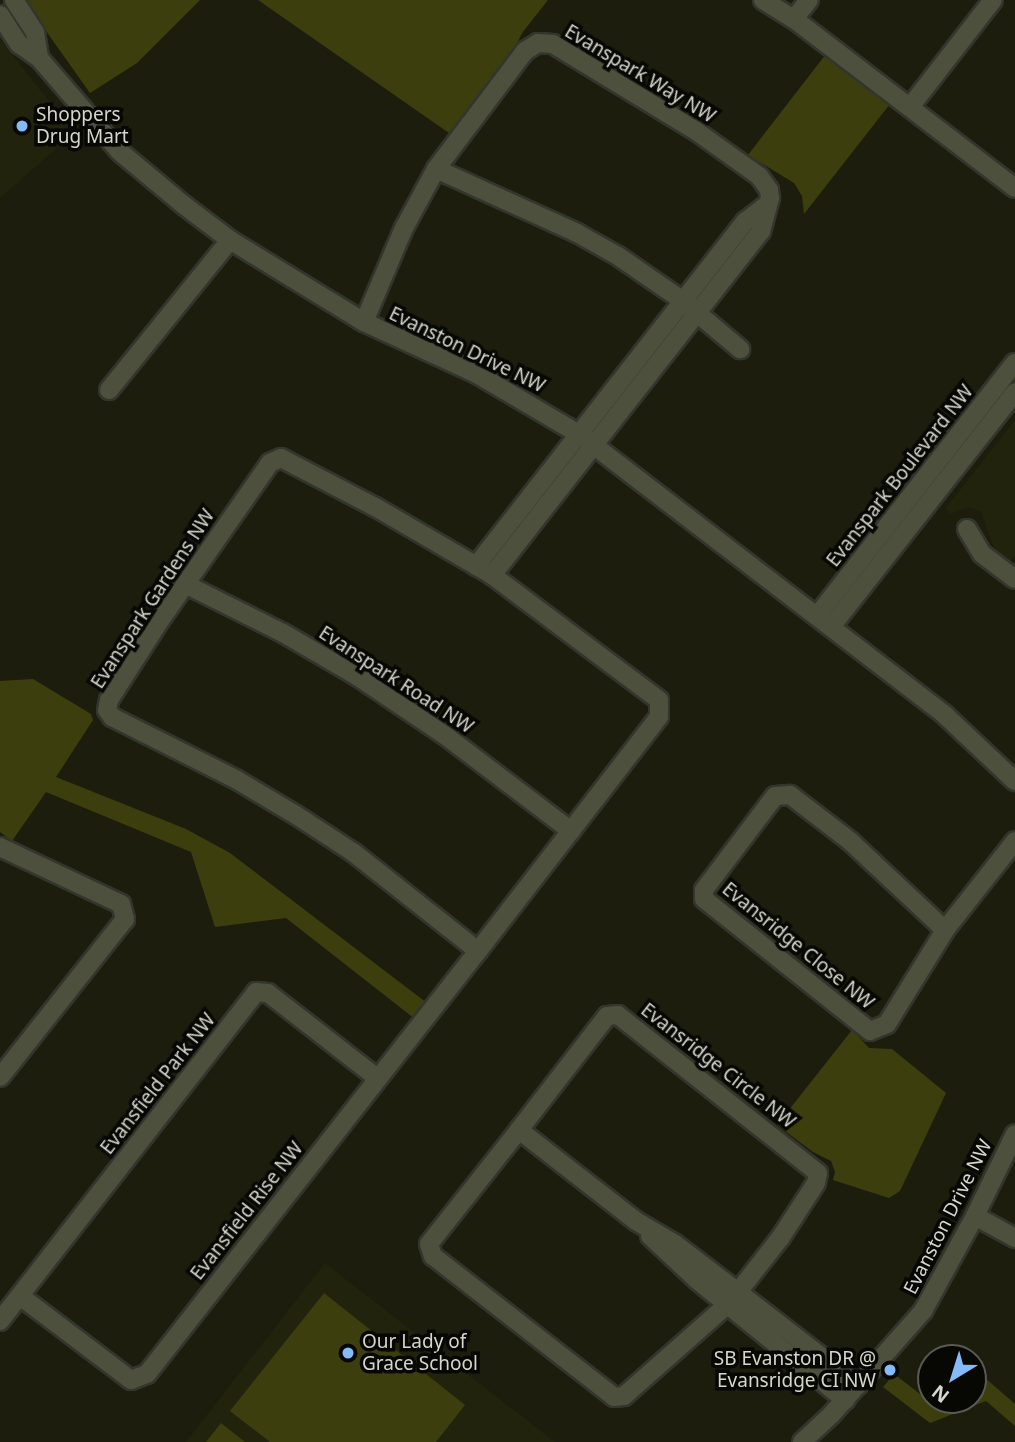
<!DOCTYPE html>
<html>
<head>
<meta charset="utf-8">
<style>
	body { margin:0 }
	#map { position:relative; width:1015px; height:1442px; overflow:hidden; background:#1d1d0d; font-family:"Noto Sans",sans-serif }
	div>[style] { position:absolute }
	.built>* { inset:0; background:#22230c }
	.green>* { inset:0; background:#3d3e0e }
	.roads { filter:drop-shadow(2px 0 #34352d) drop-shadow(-2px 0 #34352d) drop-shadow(0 2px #34352d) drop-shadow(0 -2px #34352d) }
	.minor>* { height:18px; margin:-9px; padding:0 9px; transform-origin:9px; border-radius:9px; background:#4e503e }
	.dots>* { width:19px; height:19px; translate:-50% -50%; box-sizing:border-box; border:4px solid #070703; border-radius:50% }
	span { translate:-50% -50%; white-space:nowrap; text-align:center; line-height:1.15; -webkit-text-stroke:7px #070703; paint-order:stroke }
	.street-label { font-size:19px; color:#d5d6cc }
	.poi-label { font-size:19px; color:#d5d6cc }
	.left { translate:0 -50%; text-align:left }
	.right { translate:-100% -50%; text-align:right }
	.north { position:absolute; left:917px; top:1344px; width:70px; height:70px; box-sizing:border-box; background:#070703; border:2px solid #595a53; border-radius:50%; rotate:218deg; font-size:19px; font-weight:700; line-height:28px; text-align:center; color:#d5d6cc }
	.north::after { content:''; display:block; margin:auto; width:24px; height:32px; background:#84bcfb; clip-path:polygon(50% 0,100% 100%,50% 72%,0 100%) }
</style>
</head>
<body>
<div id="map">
	<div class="built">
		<div style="clip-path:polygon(0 39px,74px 133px,0 198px)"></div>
		<div style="clip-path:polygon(1015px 420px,1015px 555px,1010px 562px,994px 548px,981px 512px,968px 507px,951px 514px,945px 509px)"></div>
		<div style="clip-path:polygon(325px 1263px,555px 1442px,186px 1442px)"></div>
	</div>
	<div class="green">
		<div style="clip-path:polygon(24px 0,200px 0,137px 63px,90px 93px)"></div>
		<div style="clip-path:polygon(258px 0,548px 0,522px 33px,513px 53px,449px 133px)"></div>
		<div style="clip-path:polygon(826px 54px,890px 104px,804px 214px,802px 196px,794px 183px,748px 155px)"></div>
		<div style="clip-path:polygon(33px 679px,91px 714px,93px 720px,56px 777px,186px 829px,230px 853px,427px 1003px,415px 1019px,286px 918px,215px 927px,191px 852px,46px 792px,12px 841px,0 832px,0 681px)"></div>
		<div style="clip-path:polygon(852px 1030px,869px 1048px,892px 1049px,946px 1093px,900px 1191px,889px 1198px,833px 1180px,835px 1172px,831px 1161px,813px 1152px,777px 1125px)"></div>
		<div style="clip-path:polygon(324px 1293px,465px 1405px,436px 1442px,270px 1442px,230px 1411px)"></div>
		<div style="clip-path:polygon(976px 1370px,1015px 1404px,1015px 1426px,986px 1401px,930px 1423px,883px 1387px,894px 1374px,933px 1404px,942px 1400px,973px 1400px,973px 1373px)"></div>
		<div style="clip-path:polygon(221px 1423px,245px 1442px,206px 1442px)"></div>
	</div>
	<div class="roads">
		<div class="minor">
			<div style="left:14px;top:0;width:38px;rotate:57deg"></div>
			<div style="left:35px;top:32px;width:26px;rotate:81deg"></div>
			<div style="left:763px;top:0;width:36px;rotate:32deg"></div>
			<div style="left:794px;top:19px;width:278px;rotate:37.4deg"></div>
			<div style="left:0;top:15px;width:35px;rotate:57deg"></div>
			<div style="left:19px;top:44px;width:24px;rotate:35deg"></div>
			<div style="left:39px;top:58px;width:123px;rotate:49.3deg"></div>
			<div style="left:119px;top:151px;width:86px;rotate:39.8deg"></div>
			<div style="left:185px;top:206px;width:56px;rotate:37.1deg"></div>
			<div style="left:230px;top:240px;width:157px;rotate:31.5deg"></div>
			<div style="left:364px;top:322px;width:124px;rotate:24.7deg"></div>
			<div style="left:477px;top:374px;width:118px;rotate:30.5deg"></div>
			<div style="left:579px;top:434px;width:463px;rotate:37.5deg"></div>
			<div style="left:946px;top:716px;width:95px;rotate:43.3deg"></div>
			<div style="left:794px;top:19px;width:24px;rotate:-52deg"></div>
			<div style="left:910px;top:107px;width:135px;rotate:-52.2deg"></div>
			<div style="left:436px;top:169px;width:155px;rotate:24.4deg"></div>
			<div style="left:577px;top:233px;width:47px;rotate:29.3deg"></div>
			<div style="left:618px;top:256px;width:79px;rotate:34.7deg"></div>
			<div style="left:683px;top:301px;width:75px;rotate:40.1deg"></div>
			<div style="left:364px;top:322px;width:100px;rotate:-67deg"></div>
			<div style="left:403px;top:230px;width:69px;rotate:-61.6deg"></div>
			<div style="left:436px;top:169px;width:148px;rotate:-53deg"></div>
			<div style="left:525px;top:51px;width:15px;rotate:-32deg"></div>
			<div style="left:538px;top:43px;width:15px;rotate:4deg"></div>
			<div style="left:553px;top:44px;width:167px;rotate:31.3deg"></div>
			<div style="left:696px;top:131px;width:77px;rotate:35.5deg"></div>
			<div style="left:759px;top:176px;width:17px;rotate:54deg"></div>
			<div style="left:769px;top:190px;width:8px;rotate:83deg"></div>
			<div style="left:770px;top:198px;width:34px;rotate:105deg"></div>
			<div style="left:761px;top:231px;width:437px;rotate:128deg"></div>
			<div style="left:109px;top:390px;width:193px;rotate:-51.1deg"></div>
			<div style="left:967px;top:529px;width:29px;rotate:59deg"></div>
			<div style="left:982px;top:554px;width:41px;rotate:37.1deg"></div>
			<div style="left:476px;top:566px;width:438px;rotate:-52deg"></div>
			<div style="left:746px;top:221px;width:28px;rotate:-38deg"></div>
			<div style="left:185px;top:584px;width:110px;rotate:26.6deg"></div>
			<div style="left:283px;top:633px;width:86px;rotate:30.2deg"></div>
			<div style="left:357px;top:676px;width:107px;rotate:34deg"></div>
			<div style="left:446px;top:736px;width:157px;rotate:37.2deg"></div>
			<div style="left:817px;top:616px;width:321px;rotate:-52deg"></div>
			<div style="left:831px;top:627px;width:298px;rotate:-51.9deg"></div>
			<div style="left:0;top:847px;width:134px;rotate:25.2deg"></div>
			<div style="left:121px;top:904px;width:16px;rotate:75deg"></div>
			<div style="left:125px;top:919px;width:201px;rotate:128.3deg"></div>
			<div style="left:945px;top:930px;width:130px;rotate:-136.9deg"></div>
			<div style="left:850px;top:841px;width:76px;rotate:-142.5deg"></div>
			<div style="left:790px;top:795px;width:15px;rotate:176deg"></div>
			<div style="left:775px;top:796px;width:118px;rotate:127.1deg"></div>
			<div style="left:704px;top:890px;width:9px;rotate:90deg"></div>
			<div style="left:704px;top:899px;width:212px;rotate:38.5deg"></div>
			<div style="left:870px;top:1031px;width:18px;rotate:-22deg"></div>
			<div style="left:887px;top:1024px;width:110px;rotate:-58.3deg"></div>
			<div style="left:945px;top:930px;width:113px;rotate:-51.8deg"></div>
			<div style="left:519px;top:1130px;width:145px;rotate:128.3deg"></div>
			<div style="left:429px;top:1244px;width:13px;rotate:72deg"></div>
			<div style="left:433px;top:1256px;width:229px;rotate:37.9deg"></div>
			<div style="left:614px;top:1397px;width:10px;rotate:-6deg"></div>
			<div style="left:624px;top:1396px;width:137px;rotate:-41.5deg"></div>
			<div style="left:727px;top:1305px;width:17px;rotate:-50deg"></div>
			<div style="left:738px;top:1292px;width:70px;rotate:-52deg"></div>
			<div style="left:781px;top:1237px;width:64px;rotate:-57.1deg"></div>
			<div style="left:816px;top:1183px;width:10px;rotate:-79deg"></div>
			<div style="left:818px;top:1173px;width:255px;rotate:-141.7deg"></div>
			<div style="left:618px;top:1015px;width:11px;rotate:175deg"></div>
			<div style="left:607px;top:1016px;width:144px;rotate:127.7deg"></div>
			<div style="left:519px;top:1130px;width:148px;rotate:37.9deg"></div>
			<div style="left:636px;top:1221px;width:45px;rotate:30.5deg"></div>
			<div style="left:675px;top:1244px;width:79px;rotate:37.3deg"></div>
			<div style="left:738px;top:1292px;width:152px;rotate:37.8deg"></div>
			<div style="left:975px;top:1216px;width:46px;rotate:28.8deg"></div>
			<div style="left:650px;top:1236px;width:64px;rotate:43.1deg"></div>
			<div style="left:697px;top:1280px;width:191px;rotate:39deg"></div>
			<div style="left:20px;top:1296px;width:139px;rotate:37.1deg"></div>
			<div style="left:131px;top:1380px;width:17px;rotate:-21deg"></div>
			<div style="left:147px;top:1374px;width:537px;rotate:-51.96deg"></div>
			<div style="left:478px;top:951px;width:296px;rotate:-52.3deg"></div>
			<div style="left:659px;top:717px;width:17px;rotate:-90deg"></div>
			<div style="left:659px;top:700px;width:209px;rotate:-143.2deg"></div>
			<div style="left:492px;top:575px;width:135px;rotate:-149.8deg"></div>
			<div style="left:375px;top:507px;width:106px;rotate:-152.5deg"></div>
			<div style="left:281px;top:458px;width:12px;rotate:156deg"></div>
			<div style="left:270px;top:463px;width:190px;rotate:124.9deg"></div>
			<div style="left:161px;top:619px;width:96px;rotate:122.7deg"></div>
			<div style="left:109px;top:700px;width:10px;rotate:101deg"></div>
			<div style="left:107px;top:710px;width:9px;rotate:54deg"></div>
			<div style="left:112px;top:717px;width:140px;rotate:26.7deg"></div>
			<div style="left:237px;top:780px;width:69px;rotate:30.7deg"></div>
			<div style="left:296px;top:815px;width:69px;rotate:33.2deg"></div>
			<div style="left:354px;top:853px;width:158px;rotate:38.3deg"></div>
			<div style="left:0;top:1321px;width:417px;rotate:-52.1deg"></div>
			<div style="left:256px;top:992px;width:12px;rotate:5deg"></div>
			<div style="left:268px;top:993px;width:138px;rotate:37.9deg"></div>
			<div style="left:802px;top:1442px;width:40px;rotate:-43deg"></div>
			<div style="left:831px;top:1415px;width:139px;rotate:-48.5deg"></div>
			<div style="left:923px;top:1311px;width:108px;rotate:-61.3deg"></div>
			<div style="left:975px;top:1216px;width:91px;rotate:-64deg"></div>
		</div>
	</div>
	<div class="dots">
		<div style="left:22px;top:126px;background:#84bcfb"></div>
		<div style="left:348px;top:1353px;background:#84bcfb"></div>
		<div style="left:890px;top:1370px;background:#84bcfb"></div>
	</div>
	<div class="street-label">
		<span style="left:640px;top:74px;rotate:31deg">Evanspark Way NW</span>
		<span style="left:467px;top:350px;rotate:26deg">Evanston Drive NW</span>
		<span style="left:900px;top:476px;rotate:-52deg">Evanspark Boulevard NW</span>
		<span style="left:153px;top:599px;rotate:-57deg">Evanspark Gardens NW</span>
		<span style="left:396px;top:680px;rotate:33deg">Evanspark Road NW</span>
		<span style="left:798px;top:946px;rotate:39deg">Evansridge Close NW</span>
		<span style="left:718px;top:1066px;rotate:38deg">Evansridge Circle NW</span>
		<span style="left:158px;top:1084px;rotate:-52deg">Evansfield Park NW</span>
		<span style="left:247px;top:1211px;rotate:-52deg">Evansfield Rise NW</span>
		<span style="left:948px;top:1217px;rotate:-63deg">Evanston Drive NW</span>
	</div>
	<div class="poi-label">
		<span class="left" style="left:36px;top:126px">Shoppers<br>Drug Mart</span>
		<span class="left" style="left:362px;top:1353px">Our Lady of<br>Grace School</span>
		<span class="right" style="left:876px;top:1370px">SB Evanston DR @<br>Evansridge CI NW</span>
	</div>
	<div class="north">N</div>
</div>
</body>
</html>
